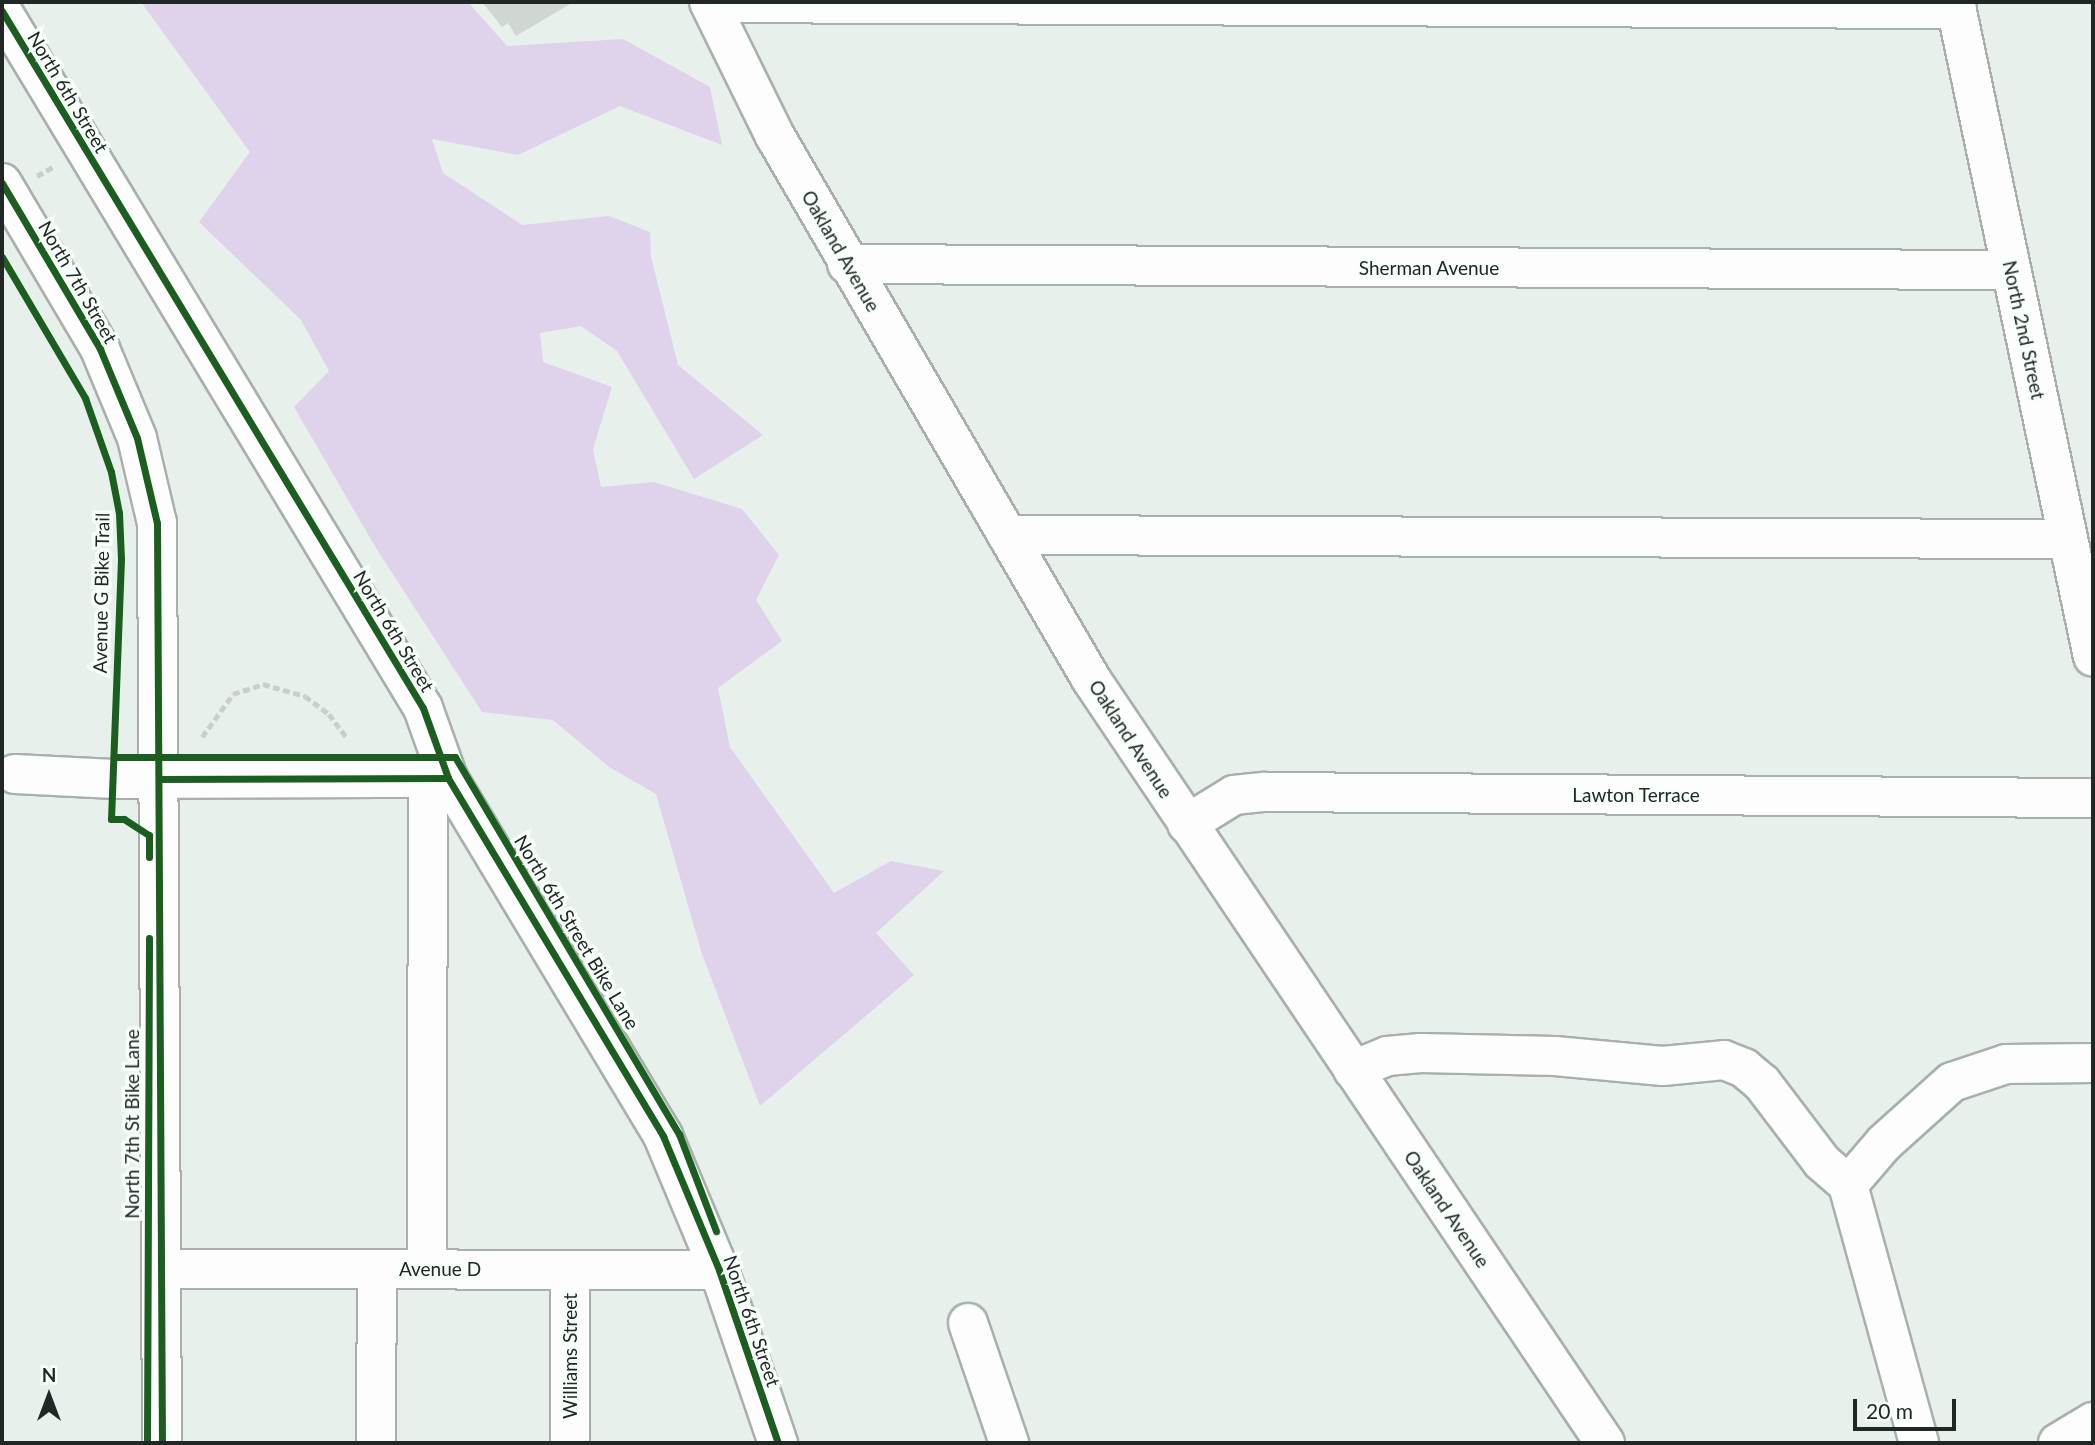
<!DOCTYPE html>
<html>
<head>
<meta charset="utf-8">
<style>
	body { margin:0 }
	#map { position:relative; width:2095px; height:1445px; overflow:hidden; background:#e8f0ec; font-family:Lato,sans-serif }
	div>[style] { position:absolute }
	.green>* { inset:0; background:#dfd2eb }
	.building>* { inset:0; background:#d0d7d3 }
	.path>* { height:4.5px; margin-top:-2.25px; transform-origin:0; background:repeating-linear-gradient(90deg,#cacecc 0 7px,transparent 0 10.5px) }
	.roads { filter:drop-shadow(2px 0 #a9b0ac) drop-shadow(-2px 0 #a9b0ac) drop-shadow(0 2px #a9b0ac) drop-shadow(0 -2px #a9b0ac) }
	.minor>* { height:38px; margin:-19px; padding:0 19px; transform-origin:19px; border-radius:19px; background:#fcfdfc }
	.cycleway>* { height:7px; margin:-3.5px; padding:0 3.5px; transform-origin:3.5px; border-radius:3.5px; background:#1b5e20 }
	span { translate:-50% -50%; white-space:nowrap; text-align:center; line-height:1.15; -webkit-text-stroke:7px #f8fffb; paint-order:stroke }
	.street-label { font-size:19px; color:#212724 }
	.frame { position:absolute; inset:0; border:4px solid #212724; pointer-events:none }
	.north { position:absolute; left:14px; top:1361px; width:70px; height:70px; -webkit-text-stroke:5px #f8fffb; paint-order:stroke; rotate:0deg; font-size:19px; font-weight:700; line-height:28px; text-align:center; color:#212724 }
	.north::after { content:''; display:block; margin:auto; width:24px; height:32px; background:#212724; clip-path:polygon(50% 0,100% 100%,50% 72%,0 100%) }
	.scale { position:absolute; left:1853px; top:1399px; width:103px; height:32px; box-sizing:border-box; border:4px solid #212724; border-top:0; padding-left:9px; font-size:21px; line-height:24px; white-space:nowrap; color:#212724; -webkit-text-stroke:5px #f8fffb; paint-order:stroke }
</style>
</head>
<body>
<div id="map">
	<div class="green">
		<div style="clip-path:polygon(141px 2px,468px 2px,507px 46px,623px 39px,710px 87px,722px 145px,620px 106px,518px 155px,432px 139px,443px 173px,522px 225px,609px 216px,650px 232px,651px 257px,678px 365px,763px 435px,694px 479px,617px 351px,581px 326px,540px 333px,543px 362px,612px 387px,593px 449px,601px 487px,654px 482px,742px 509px,779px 555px,756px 600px,782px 641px,718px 688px,730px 747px,834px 893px,891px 861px,944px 871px,876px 933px,914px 975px,760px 1106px,702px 954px,656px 794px,609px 767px,553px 720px,482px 712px,376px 548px,294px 407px,329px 371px,301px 320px,199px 222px,250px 152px)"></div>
	</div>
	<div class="building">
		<div style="clip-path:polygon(482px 2px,568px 2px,570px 4px,516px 36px,508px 23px,502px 27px)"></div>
	</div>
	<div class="path">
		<div style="left:37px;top:176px;width:20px;rotate:-30deg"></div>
		<div style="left:202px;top:737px;width:53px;rotate:-54.2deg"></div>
		<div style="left:233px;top:694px;width:32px;rotate:-18deg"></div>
		<div style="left:263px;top:684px;width:44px;rotate:15.9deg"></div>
		<div style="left:305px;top:696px;width:30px;rotate:37deg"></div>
		<div style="left:329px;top:714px;width:30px;rotate:53deg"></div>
	</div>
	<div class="roads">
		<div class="minor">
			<div style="left:709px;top:2px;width:149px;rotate:63.8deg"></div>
			<div style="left:775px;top:136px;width:628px;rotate:59.8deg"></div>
			<div style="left:1091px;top:679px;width:921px;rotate:56.07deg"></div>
			<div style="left:1955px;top:2px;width:669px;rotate:78.1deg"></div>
			<div style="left:710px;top:3px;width:1247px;rotate:0.28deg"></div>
			<div style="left:2px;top:11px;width:814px;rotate:58.87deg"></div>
			<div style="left:423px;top:708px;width:74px;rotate:70.3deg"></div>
			<div style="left:448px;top:778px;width:418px;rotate:59deg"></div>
			<div style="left:663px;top:1136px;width:145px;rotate:67.3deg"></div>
			<div style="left:719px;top:1270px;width:183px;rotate:71.2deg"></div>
			<div style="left:2px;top:183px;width:193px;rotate:59.4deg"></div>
			<div style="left:100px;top:349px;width:96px;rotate:67.4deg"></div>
			<div style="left:137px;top:438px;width:87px;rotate:76.8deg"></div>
			<div style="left:157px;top:523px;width:920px;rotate:89.69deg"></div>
			<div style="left:847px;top:264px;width:1164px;rotate:0.3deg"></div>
			<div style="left:1007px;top:535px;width:1061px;rotate:0.22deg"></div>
			<div style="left:15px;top:774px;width:99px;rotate:2.9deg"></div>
			<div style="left:114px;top:779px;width:334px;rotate:-0.2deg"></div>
			<div style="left:1187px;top:824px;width:55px;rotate:-31.7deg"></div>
			<div style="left:1234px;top:795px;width:31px;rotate:-6deg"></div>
			<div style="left:1265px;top:792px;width:828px;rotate:0.42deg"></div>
			<div style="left:1353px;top:1070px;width:37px;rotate:-22deg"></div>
			<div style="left:1387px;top:1056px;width:34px;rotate:-5deg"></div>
			<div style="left:1421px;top:1053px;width:134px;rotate:1.3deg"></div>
			<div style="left:1555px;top:1056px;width:108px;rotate:5.3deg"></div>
			<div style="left:1663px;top:1066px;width:61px;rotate:-5.6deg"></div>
			<div style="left:1724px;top:1060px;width:22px;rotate:22deg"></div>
			<div style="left:1744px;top:1068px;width:23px;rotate:40deg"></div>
			<div style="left:1762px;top:1083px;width:99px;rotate:52.8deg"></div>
			<div style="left:1822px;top:1162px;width:35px;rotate:41deg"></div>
			<div style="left:1848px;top:1185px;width:268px;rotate:74.6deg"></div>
			<div style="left:1848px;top:1185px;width:55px;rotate:-49.4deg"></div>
			<div style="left:1884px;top:1143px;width:91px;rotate:-41.9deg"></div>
			<div style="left:1952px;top:1082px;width:57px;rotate:-18.4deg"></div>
			<div style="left:2006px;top:1064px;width:87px;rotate:-0.7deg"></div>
			<div style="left:162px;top:1269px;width:557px;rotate:0.1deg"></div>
			<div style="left:427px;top:1269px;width:491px;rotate:-89.9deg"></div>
			<div style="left:570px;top:1270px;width:173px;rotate:90deg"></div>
			<div style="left:968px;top:1323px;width:127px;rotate:71.1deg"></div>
			<div style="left:376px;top:1443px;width:174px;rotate:-89.7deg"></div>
			<div style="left:2058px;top:1443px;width:41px;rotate:-31deg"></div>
		</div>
	</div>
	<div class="cycleway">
		<div style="left:2px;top:11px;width:814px;rotate:58.87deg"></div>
		<div style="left:423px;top:708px;width:74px;rotate:70.3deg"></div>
		<div style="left:448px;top:778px;width:418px;rotate:59deg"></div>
		<div style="left:663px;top:1136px;width:145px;rotate:67.3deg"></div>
		<div style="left:719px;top:1270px;width:183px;rotate:71.2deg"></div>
		<div style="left:2px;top:183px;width:193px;rotate:59.4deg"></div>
		<div style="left:100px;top:349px;width:96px;rotate:67.4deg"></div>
		<div style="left:137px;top:438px;width:87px;rotate:76.8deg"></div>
		<div style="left:157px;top:523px;width:920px;rotate:89.69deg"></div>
		<div style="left:2px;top:257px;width:164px;rotate:59.5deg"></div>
		<div style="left:85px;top:398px;width:78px;rotate:70.6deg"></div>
		<div style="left:111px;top:472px;width:42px;rotate:79deg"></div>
		<div style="left:119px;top:513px;width:46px;rotate:87.5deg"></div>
		<div style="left:121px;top:559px;width:260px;rotate:92.2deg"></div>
		<div style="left:111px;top:819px;width:13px"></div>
		<div style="left:124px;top:819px;width:30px;rotate:33deg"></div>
		<div style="left:149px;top:835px;width:22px;rotate:90deg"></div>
		<div style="left:114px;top:757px;width:341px"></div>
		<div style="left:455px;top:757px;width:439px;rotate:59.3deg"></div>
		<div style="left:679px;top:1134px;width:104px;rotate:69.1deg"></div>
		<div style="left:160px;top:779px;width:288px;rotate:-0.2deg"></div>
		<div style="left:147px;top:1443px;width:505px;rotate:-89.77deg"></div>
	</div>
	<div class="street-label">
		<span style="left:68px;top:92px;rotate:59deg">North 6th Street</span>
		<span style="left:841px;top:251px;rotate:60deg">Oakland Avenue</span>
		<span style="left:1429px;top:268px">Sherman Avenue</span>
		<span style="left:78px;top:282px;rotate:60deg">North 7th Street</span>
		<span style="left:2024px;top:330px;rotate:78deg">North 2nd Street</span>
		<span style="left:101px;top:593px;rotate:-89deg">Avenue G Bike Trail</span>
		<span style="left:394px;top:631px;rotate:59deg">North 6th Street</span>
		<span style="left:1131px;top:739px;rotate:57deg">Oakland Avenue</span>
		<span style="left:1636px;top:795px">Lawton Terrace</span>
		<span style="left:577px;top:932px;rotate:59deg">North 6th Street Bike Lane</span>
		<span style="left:132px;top:1124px;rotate:-90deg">North 7th St Bike Lane</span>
		<span style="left:1447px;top:1209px;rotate:56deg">Oakland Avenue</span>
		<span style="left:440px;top:1269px">Avenue D</span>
		<span style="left:752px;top:1321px;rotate:71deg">North 6th Street</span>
		<span style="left:570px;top:1356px;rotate:-90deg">Williams Street</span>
	</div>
	<div class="frame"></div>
	<div class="north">N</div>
	<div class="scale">20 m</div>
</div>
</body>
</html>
